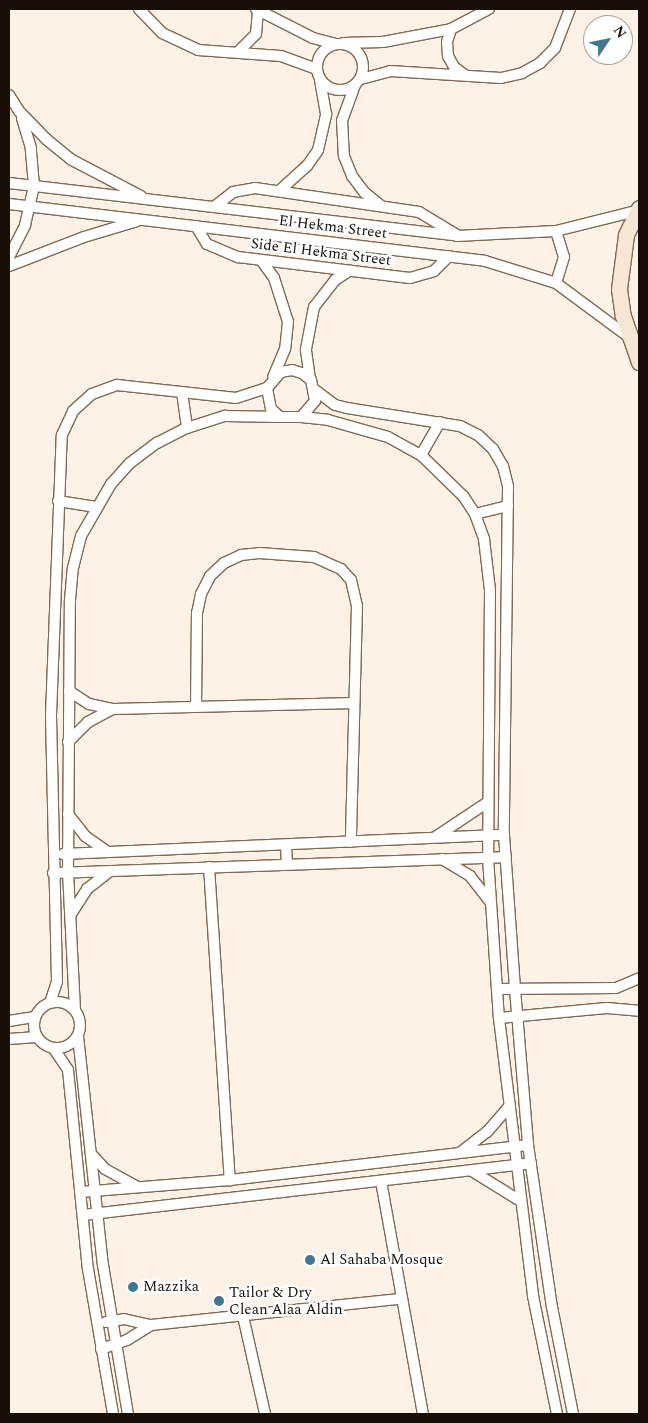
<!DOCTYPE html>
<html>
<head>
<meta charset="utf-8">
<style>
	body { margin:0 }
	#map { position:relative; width:648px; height:1423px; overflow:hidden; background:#fef2e7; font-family:Spectral,serif }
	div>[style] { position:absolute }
	.roads { filter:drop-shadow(1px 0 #836950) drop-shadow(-1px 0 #836950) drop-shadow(0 1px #836950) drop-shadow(0 -1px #836950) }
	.minor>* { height:10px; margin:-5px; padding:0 5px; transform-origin:5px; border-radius:5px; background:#fff }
	.minor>.ring { margin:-5px; padding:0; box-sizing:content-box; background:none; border:10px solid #fff; border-radius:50% }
	.secondary>* { height:15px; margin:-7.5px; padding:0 7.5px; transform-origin:7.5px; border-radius:7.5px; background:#f6e6d6 }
	.dots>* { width:14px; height:14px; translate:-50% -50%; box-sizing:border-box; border:2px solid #fff; border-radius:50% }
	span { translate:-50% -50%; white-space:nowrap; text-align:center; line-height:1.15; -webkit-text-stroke:5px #fff; paint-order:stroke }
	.street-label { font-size:15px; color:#190f06 }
	.poi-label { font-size:15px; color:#190f06 }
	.left { translate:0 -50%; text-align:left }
	.frame { position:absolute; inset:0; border:10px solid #190f06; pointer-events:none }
	.north { position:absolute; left:583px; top:15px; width:50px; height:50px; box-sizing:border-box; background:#fff; border:1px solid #a39f9b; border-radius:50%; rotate:56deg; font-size:14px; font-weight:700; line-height:20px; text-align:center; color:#190f06 }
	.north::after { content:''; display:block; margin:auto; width:18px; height:22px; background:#3d7790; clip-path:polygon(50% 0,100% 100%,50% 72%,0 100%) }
</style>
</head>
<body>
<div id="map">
	<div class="roads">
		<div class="minor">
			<div style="left:139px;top:9px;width:33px;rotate:46deg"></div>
			<div style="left:162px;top:33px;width:40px;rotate:25deg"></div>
			<div style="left:198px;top:50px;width:83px;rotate:4.1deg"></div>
			<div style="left:281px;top:56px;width:38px;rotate:20deg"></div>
			<div style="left:256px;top:9px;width:64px;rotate:27deg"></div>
			<div style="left:313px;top:38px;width:23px;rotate:15deg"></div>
			<div style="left:451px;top:29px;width:14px;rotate:107deg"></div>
			<div style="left:447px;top:42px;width:14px;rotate:86deg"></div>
			<div style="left:448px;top:56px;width:13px;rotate:61deg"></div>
			<div style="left:454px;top:67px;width:14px;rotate:36deg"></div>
			<div style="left:343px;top:43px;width:40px;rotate:-1.4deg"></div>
			<div style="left:383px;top:42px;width:69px;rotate:-10.8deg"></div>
			<div style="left:451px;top:29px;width:43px;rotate:-27.8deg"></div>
			<div class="ring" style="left:317px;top:44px;width:36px;height:36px"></div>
			<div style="left:238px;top:52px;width:25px;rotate:-45deg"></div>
			<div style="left:256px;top:34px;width:24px;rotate:-85deg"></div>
			<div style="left:361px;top:79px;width:30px;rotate:-15deg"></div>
			<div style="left:390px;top:71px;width:111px;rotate:3.6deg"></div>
			<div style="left:501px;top:78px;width:22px;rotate:-13deg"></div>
			<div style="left:522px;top:73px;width:21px;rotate:-29deg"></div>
			<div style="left:540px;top:63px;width:21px;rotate:-45deg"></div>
			<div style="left:555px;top:48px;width:42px;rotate:-69deg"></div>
			<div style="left:355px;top:85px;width:37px;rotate:110deg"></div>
			<div style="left:342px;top:120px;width:36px;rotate:87deg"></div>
			<div style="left:344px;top:156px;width:22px;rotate:68deg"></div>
			<div style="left:352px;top:176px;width:21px;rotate:53deg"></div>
			<div style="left:365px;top:193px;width:21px;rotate:39deg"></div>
			<div style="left:9px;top:95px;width:19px;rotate:58deg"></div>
			<div style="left:19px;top:111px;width:39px;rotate:46deg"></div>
			<div style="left:46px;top:139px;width:33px;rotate:39deg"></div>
			<div style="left:72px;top:160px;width:78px;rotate:27.6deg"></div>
			<div style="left:9px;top:183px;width:451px;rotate:6.7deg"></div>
			<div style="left:457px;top:236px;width:99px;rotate:-2.9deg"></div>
			<div style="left:556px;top:231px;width:82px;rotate:-14deg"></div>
			<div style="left:279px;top:191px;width:38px;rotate:-42deg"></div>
			<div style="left:307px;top:166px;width:19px;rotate:-55deg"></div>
			<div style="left:318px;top:150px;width:37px;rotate:-77deg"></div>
			<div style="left:326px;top:114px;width:35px;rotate:-100deg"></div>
			<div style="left:9px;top:204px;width:479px;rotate:6.8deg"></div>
			<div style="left:485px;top:261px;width:74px;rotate:17.2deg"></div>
			<div style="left:556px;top:283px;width:92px;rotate:36.6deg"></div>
			<div style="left:214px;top:207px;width:24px;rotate:-38deg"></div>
			<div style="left:233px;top:192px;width:22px;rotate:-10deg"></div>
			<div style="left:255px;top:188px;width:166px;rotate:8.3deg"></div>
			<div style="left:419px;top:212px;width:44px;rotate:31.2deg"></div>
			<div style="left:196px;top:226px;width:21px;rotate:59deg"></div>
			<div style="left:207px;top:244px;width:34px;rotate:23deg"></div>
			<div style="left:238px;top:257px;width:173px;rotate:7deg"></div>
			<div style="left:410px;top:278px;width:25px;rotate:-16deg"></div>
			<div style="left:434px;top:271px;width:21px;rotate:-45deg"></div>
			<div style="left:556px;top:231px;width:27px;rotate:73deg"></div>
			<div style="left:564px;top:257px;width:27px;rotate:107deg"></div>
			<div style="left:9px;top:257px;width:36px;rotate:-63deg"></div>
			<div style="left:25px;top:225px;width:40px;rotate:-77deg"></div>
			<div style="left:34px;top:186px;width:38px;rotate:-95deg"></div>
			<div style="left:31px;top:148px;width:31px;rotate:-107deg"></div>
			<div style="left:261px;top:260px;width:22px;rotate:54deg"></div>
			<div style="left:274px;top:278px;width:46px;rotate:72.3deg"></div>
			<div style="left:288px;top:322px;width:27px;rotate:96deg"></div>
			<div style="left:285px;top:349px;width:30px;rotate:113deg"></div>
			<div style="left:9px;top:266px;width:80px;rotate:-21.1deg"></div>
			<div style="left:84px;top:237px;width:55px;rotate:-16.8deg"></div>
			<div style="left:310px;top:379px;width:30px;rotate:-98deg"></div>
			<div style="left:306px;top:349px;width:43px;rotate:-79.2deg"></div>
			<div style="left:314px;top:307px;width:34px;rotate:-52deg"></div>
			<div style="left:335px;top:280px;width:17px;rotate:-33deg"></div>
			<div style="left:315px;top:390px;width:25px;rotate:37deg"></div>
			<div style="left:335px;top:405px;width:12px;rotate:14deg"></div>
			<div style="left:347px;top:408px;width:114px;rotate:9.1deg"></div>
			<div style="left:460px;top:426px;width:20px;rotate:27deg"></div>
			<div style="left:478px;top:435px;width:21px;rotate:43deg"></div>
			<div style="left:493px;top:449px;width:20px;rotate:60deg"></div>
			<div style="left:503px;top:466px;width:21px;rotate:76deg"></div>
			<div style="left:508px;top:486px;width:349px;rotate:90.7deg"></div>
			<div style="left:504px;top:835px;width:154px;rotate:85.9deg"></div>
			<div style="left:515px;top:989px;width:157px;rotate:85.2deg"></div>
			<div style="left:528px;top:1145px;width:164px;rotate:81.6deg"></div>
			<div style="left:552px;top:1307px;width:109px;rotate:78.9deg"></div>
			<div style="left:182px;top:392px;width:36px;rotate:82deg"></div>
			<div style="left:301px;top:417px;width:27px;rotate:6deg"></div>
			<div style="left:328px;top:420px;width:62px;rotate:15.8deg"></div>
			<div style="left:388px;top:437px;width:38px;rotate:29deg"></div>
			<div style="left:421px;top:455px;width:60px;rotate:44.3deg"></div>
			<div style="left:464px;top:497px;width:20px;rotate:57deg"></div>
			<div style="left:475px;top:514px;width:27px;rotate:70deg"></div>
			<div style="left:484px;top:539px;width:51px;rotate:83.3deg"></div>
			<div style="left:490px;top:590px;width:268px;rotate:90.4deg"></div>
			<div style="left:488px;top:858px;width:160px;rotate:86.1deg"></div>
			<div style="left:499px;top:1018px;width:280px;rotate:83deg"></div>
			<div style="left:533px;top:1296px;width:120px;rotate:78.5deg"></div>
			<div style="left:421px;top:455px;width:38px;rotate:-60deg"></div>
			<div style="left:58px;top:501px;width:37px;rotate:9deg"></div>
			<div style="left:475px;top:514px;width:34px;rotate:-14deg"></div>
			<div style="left:69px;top:691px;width:24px;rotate:33deg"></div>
			<div style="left:89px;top:704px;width:25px;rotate:12deg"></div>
			<div style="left:113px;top:709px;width:241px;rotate:-1.4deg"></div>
			<div style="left:196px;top:707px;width:94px;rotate:-89.4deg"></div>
			<div style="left:197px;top:613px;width:19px;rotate:-78deg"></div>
			<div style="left:201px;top:594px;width:20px;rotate:-63deg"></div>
			<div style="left:210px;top:576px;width:19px;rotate:-43deg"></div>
			<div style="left:224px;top:563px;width:19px;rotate:-25deg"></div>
			<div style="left:241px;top:555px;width:18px;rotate:-6deg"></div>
			<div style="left:259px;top:553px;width:55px;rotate:4.2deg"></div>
			<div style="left:314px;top:557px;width:30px;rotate:24deg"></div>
			<div style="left:341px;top:569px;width:15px;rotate:48deg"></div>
			<div style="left:351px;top:580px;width:27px;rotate:77deg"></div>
			<div style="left:357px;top:606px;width:236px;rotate:91.5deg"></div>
			<div style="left:68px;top:742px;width:28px;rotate:-45deg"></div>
			<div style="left:88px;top:722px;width:27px;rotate:-28deg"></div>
			<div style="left:68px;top:814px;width:28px;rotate:52deg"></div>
			<div style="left:85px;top:836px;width:28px;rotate:35deg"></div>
			<div style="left:437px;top:836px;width:61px;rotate:-33.7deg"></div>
			<div style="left:286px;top:845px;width:19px;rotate:87deg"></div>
			<div style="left:63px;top:854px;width:441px;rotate:-2.5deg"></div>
			<div style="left:442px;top:859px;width:33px;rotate:31deg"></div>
			<div style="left:470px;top:876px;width:33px;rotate:52deg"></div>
			<div style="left:209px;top:867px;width:314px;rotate:86.2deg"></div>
			<div style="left:53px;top:873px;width:453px;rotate:-2deg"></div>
			<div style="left:71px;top:914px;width:30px;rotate:-57deg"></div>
			<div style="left:87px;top:889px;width:28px;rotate:-38deg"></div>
			<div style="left:498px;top:989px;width:118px;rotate:-0.5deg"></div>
			<div style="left:616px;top:988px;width:25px;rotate:-23deg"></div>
			<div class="ring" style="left:34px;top:1002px;width:36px;height:36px"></div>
			<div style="left:50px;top:1003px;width:23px;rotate:-72deg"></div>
			<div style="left:57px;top:981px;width:266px;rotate:-91.3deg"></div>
			<div style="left:51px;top:715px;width:280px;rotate:-87.8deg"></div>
			<div style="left:62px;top:435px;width:26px;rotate:-65deg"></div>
			<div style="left:73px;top:411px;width:25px;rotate:-42deg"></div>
			<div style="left:92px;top:394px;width:27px;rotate:-20deg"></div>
			<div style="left:117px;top:385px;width:120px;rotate:6.2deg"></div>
			<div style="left:236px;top:398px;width:33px;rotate:-18deg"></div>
			<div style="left:267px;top:388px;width:21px;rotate:-49deg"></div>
			<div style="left:281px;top:372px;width:11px;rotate:-10deg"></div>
			<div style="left:292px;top:370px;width:10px;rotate:17deg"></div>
			<div style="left:302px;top:373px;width:11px;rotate:38deg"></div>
			<div style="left:311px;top:380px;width:21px;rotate:79deg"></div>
			<div style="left:315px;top:401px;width:21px;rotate:131deg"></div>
			<div style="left:301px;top:417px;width:21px;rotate:180deg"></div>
			<div style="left:280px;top:417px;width:12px;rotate:-138deg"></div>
			<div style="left:271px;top:409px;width:21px;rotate:-101deg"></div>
			<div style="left:75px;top:1010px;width:138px;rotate:-92.9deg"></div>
			<div style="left:68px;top:872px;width:272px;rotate:-89.6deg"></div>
			<div style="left:70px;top:600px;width:32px;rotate:-85deg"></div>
			<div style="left:73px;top:568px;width:33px;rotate:-76deg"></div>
			<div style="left:81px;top:536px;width:60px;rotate:-60deg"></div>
			<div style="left:111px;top:484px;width:28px;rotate:-48deg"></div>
			<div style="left:130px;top:463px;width:34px;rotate:-37deg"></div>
			<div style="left:157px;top:443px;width:34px;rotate:-27deg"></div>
			<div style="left:187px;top:428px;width:40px;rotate:-18deg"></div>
			<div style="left:225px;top:416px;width:55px;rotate:1deg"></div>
			<div style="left:499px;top:1018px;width:108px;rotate:-5.3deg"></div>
			<div style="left:607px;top:1008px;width:32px;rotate:5deg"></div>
			<div style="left:9px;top:1021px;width:26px;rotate:-9deg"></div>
			<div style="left:78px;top:1036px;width:230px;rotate:83.8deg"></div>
			<div style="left:103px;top:1265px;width:151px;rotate:80.5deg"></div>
			<div style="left:9px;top:1039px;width:28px;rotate:-4deg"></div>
			<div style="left:54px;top:1049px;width:25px;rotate:56deg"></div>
			<div style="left:68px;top:1070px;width:200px;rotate:84.3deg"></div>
			<div style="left:88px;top:1269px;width:147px;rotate:80.2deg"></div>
			<div style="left:461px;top:1152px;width:33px;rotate:-38deg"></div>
			<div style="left:487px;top:1132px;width:35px;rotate:-49deg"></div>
			<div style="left:92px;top:1155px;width:19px;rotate:47deg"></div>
			<div style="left:105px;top:1169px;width:37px;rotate:29deg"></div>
			<div style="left:472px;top:1171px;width:55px;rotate:31.7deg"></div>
			<div style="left:381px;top:1181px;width:237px;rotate:79.8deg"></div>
			<div style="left:81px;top:1192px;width:149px;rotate:-4.6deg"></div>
			<div style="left:230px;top:1180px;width:300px;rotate:-6.7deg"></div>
			<div style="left:83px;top:1215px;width:451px;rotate:-6.6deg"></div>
			<div style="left:243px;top:1316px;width:100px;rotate:77.3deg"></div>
			<div style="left:106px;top:1322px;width:18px;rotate:-9deg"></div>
			<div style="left:124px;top:1319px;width:28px;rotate:13deg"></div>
			<div style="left:151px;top:1325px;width:250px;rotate:-6deg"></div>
			<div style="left:101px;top:1349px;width:28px;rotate:-19deg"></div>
			<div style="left:127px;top:1340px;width:28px;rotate:-32deg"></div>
		</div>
		<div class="secondary">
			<div style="left:639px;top:208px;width:30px;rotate:116deg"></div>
			<div style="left:626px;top:235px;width:54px;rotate:97.4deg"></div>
			<div style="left:619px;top:289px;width:27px;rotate:82deg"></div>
			<div style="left:623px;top:316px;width:49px;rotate:70.8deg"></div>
		</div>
	</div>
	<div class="dots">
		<div style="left:310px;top:1260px;background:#3d7790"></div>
		<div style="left:133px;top:1287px;background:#3d7790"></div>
		<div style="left:219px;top:1301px;background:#3d7790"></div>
	</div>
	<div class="street-label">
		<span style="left:333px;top:227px;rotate:7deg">El Hekma Street</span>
		<span style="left:321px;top:252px;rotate:7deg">Side El Hekma Street</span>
	</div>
	<div class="poi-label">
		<span class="left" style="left:320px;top:1260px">Al Sahaba Mosque</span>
		<span class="left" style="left:143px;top:1287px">Mazzika</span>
		<span class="left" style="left:229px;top:1301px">Tailor &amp; Dry<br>Clean Alaa Aldin</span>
	</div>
	<div class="frame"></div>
	<div class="north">N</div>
</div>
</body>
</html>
